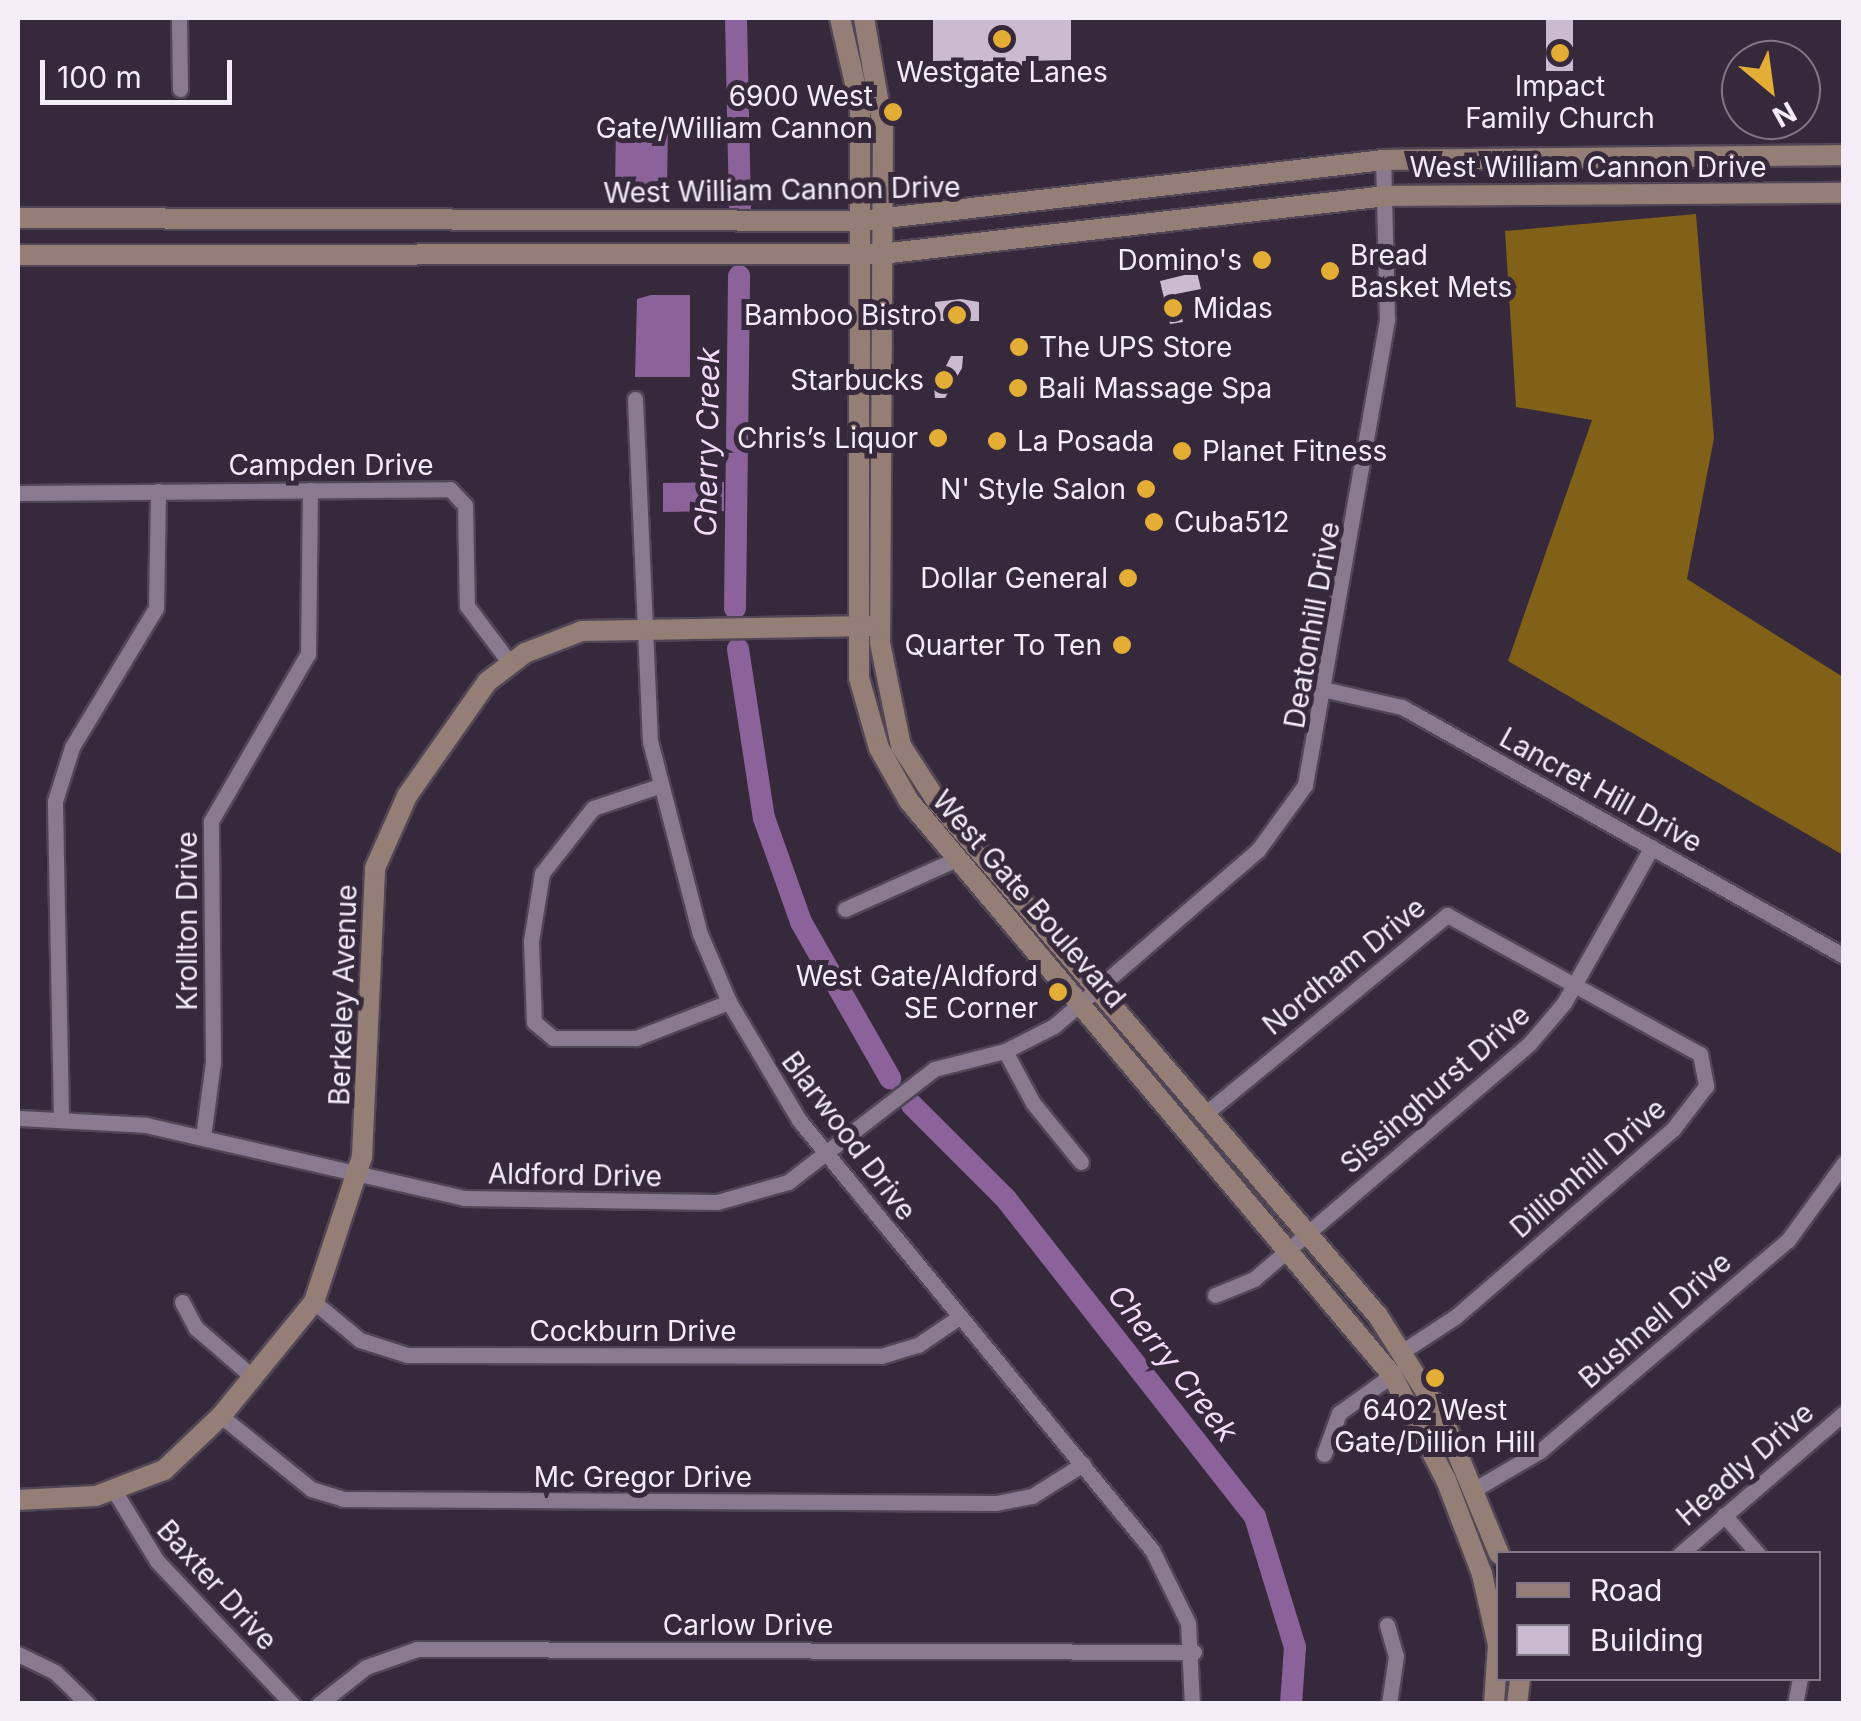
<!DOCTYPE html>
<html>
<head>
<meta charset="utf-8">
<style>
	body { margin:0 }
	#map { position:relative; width:1861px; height:1721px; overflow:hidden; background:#36293b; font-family:Inter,sans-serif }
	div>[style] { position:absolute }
	.forest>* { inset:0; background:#816018 }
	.water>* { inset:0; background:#8b6299 }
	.river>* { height:22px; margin:-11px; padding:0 11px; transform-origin:11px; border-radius:11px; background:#8b6299 }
	.building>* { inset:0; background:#cbbbd1 }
	.roads { filter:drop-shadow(2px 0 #514655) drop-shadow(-2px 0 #514655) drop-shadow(0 2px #514655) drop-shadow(0 -2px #514655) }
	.street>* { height:15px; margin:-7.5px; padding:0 7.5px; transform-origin:7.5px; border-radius:7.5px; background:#8a7a8f }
	.secondary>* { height:20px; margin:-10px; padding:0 10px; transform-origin:10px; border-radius:10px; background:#947e76 }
	.dots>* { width:28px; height:28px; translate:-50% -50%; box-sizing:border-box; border:5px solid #36293b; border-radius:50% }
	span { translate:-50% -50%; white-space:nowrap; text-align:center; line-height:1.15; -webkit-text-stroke:10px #36293b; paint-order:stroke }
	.poi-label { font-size:28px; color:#f4ecf7 }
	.right { translate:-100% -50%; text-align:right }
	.left { translate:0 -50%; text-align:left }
	.street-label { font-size:28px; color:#f4ecf7 }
	.water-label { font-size:30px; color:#f3dbfb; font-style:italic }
	.frame { position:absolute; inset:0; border:20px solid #f4ecf7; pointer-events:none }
	.legend { position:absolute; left:1496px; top:1551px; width:325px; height:130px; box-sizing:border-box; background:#36293b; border:2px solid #827786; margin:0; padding:12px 18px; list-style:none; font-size:30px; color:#f4ecf7 }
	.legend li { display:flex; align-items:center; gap:20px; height:50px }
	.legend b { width:50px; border:2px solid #827786 }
	.north { position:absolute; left:1721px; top:40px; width:100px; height:100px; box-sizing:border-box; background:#36293b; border:2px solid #827786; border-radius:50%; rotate:151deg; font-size:28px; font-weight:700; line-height:40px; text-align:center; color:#f4ecf7 }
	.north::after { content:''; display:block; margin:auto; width:35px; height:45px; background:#e4ad35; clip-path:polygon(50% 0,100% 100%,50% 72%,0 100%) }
	.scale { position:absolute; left:40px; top:60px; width:192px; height:45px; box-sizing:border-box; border:5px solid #f4ecf7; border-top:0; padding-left:12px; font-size:30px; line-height:35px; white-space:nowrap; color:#f4ecf7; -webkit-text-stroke:8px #36293b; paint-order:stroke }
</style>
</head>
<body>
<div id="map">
	<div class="forest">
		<div style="clip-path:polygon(1696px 214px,1714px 438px,1687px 579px,1843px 677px,1843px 855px,1508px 661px,1592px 420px,1516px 407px,1505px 231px)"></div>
	</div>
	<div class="water">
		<div style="clip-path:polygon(616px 121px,668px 122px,667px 191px,615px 191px)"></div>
		<div style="clip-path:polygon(651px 295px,690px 295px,690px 377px,635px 377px,637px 299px)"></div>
		<div style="clip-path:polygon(724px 482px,724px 511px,663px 512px,663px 483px)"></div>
	</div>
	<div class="river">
		<div style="left:736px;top:18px;width:190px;rotate:88.8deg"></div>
		<div style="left:735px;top:608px;width:332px;rotate:-89.3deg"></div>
		<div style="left:738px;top:649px;width:171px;rotate:81.3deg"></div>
		<div style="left:764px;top:818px;width:110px;rotate:70.4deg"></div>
		<div style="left:801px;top:922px;width:180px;rotate:60.3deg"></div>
		<div style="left:912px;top:1105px;width:133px;rotate:45deg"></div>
		<div style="left:1006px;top:1199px;width:404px;rotate:51.9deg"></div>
		<div style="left:1255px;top:1517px;width:136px;rotate:72.9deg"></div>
		<div style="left:1295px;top:1647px;width:57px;rotate:94deg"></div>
	</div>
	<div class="building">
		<div style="clip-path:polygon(933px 18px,1071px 18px,1071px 60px,1022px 61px,1022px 72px,983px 72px,983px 60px,933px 61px)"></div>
		<div style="clip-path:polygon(1546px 18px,1573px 18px,1573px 71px,1546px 71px)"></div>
		<div style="clip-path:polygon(1197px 272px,1201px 289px,1176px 294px,1183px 322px,1170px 324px,1160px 281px)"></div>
		<div style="clip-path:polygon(961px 299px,979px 302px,979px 321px,935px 321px,935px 302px)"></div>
		<div style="clip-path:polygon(951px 356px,963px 356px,962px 368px,945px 398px,935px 398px,933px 374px,942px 374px)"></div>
	</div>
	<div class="roads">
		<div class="street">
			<div style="left:179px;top:18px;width:71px;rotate:89.2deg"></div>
			<div style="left:635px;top:399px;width:342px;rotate:87.5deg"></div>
			<div style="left:650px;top:741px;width:199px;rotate:75.5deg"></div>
			<div style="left:700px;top:934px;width:74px;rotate:66.9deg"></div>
			<div style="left:729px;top:1002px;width:137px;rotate:59.3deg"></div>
			<div style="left:799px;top:1120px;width:556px;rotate:50.62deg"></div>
			<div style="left:1152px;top:1550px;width:81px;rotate:63.7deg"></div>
			<div style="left:1188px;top:1623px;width:81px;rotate:87.2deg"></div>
			<div style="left:18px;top:493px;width:432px;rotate:-0.5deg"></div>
			<div style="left:450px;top:489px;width:22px;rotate:47deg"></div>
			<div style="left:465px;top:505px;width:101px;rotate:88.9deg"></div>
			<div style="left:467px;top:606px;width:70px;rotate:53.1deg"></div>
			<div style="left:1327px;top:690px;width:77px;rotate:12.8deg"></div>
			<div style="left:1402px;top:707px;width:507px;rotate:29.39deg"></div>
			<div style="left:656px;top:787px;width:66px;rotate:161.6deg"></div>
			<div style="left:593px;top:808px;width:83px;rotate:128.1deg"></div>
			<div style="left:542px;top:873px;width:69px;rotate:99.2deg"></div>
			<div style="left:531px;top:941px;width:81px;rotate:87.9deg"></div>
			<div style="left:534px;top:1022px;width:25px;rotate:40deg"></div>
			<div style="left:553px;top:1038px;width:83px"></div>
			<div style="left:636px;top:1038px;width:100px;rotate:-21.2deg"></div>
			<div style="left:845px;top:909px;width:123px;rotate:-24.1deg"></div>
			<div style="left:1005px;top:1051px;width:59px;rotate:61.7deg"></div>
			<div style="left:1033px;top:1103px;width:76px;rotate:50.9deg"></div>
			<div style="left:1206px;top:1113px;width:312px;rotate:-39.4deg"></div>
			<div style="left:1447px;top:915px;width:289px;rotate:28.8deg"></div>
			<div style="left:1700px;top:1054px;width:33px;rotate:79deg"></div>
			<div style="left:1706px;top:1086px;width:54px;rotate:127.5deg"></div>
			<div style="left:1673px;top:1129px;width:288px;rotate:139.2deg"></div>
			<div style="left:1455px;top:1317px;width:62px;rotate:146.8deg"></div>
			<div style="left:18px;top:1118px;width:128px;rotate:3.1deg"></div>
			<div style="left:146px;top:1125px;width:326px;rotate:12.9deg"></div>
			<div style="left:464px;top:1198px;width:253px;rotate:0.9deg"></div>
			<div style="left:717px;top:1202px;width:74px;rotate:-15.7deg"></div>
			<div style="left:788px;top:1182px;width:185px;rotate:-37.7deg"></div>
			<div style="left:934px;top:1069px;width:73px;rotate:-14.2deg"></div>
			<div style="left:1005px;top:1051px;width:55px;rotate:-27deg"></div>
			<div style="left:1054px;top:1026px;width:269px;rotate:-40.8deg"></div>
			<div style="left:1258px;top:850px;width:80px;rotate:-54.1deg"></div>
			<div style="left:1305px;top:785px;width:473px;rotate:-80deg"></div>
			<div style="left:1387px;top:319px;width:159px;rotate:-91.4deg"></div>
			<div style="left:61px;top:1118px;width:317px;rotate:-91.1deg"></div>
			<div style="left:55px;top:801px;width:57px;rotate:-72.5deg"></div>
			<div style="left:72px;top:747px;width:162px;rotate:-58.9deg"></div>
			<div style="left:156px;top:608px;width:117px;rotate:-89deg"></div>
			<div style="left:203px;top:1137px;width:76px;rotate:-82.4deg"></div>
			<div style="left:213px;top:1062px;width:241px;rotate:-90.5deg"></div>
			<div style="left:211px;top:821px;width:193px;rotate:-59.9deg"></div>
			<div style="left:308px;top:654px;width:164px;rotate:-89.3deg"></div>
			<div style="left:1215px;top:1295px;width:42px;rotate:-22.3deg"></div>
			<div style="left:1254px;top:1279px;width:362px;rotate:-40.5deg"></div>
			<div style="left:1529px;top:1044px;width:54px;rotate:-49.5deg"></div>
			<div style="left:1564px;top:1003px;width:179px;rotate:-60.6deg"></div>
			<div style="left:182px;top:1302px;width:30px;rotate:62deg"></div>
			<div style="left:196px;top:1328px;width:77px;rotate:40.8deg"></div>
			<div style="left:314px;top:1302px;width:60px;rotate:39.6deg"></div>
			<div style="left:360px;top:1340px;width:49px;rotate:17.7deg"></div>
			<div style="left:407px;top:1355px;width:474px;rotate:0.1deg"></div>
			<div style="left:881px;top:1356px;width:39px;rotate:-17deg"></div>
			<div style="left:918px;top:1345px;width:50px;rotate:-34.3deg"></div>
			<div style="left:221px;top:1416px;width:116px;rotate:39deg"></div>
			<div style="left:311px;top:1489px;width:34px;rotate:17deg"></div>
			<div style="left:343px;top:1499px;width:653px;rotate:0.35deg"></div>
			<div style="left:996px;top:1503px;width:37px;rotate:-11deg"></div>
			<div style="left:1032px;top:1496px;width:60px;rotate:-32.1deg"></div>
			<div style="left:1324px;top:1454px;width:44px;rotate:-69.9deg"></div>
			<div style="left:1339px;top:1413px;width:65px;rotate:-35.6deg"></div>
			<div style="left:1475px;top:1489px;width:75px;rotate:-30.3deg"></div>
			<div style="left:1540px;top:1451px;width:326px;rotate:-40.4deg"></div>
			<div style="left:1788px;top:1240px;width:95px;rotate:-54deg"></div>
			<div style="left:115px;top:1492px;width:81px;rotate:58.7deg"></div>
			<div style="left:157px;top:1561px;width:197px;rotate:46.6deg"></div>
			<div style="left:1724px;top:1515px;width:52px;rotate:48.9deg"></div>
			<div style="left:1680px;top:1554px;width:216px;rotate:-40.7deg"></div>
			<div style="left:1387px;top:1625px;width:32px;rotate:74deg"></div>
			<div style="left:1396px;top:1656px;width:49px;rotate:98.3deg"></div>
			<div style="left:18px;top:1654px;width:41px;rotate:25.9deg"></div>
			<div style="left:55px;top:1672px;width:46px;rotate:44.1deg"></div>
			<div style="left:319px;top:1704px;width:60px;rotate:-38.2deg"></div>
			<div style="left:366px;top:1667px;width:54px;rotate:-19.4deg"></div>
			<div style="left:417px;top:1649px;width:777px;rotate:0.22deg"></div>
			<div style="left:1795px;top:1704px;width:26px;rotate:-79deg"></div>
		</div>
		<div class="secondary">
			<div style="left:840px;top:18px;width:89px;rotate:77.1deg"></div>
			<div style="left:860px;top:105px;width:573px;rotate:90.1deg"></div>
			<div style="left:859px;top:678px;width:73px;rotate:74.1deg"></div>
			<div style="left:879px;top:748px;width:61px;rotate:60.5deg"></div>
			<div style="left:909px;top:801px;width:750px;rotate:49.92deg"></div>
			<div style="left:1392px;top:1375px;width:118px;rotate:62.8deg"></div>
			<div style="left:1446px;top:1480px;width:101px;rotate:69deg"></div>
			<div style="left:1482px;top:1574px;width:73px;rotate:77.3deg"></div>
			<div style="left:1498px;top:1645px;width:59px;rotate:93.9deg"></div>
			<div style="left:864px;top:18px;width:111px;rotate:80.1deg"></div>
			<div style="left:883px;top:127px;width:516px;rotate:90.33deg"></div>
			<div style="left:880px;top:643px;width:105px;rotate:78.5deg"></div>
			<div style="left:901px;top:746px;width:68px;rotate:57deg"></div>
			<div style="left:938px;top:803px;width:676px;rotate:49.38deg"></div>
			<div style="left:1378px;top:1316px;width:124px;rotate:57.8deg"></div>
			<div style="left:1444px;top:1421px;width:144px;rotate:67.5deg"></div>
			<div style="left:18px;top:218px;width:842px;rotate:0.2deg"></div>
			<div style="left:860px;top:221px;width:527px;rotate:-6.65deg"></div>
			<div style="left:1383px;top:160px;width:461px;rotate:-0.6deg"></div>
			<div style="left:18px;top:255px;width:863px;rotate:-0.07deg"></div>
			<div style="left:881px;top:254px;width:508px;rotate:-6.55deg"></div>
			<div style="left:1386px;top:196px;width:458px;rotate:-0.4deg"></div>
			<div style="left:18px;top:1500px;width:78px;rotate:-2.9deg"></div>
			<div style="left:96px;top:1496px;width:73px;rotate:-20.9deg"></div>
			<div style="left:164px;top:1470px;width:79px;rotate:-43.5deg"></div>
			<div style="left:221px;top:1416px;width:147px;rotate:-50.8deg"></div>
			<div style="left:314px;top:1302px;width:153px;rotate:-71.7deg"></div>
			<div style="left:362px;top:1157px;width:289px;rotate:-87.4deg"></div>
			<div style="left:375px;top:868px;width:79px;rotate:-66deg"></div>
			<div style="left:407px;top:796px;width:139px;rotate:-54.9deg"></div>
			<div style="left:487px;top:682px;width:48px;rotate:-37.3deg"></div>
			<div style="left:525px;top:653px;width:61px;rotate:-21.1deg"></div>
			<div style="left:582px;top:631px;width:288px;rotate:-1deg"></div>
			<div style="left:1517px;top:1704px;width:26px;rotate:-83deg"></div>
		</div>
	</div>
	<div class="dots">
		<div style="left:1002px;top:39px;background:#e4ad35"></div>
		<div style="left:1560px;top:53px;background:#e4ad35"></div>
		<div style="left:893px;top:112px;background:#e4ad35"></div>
		<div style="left:1262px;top:260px;background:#e4ad35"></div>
		<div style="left:1330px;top:271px;background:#e4ad35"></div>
		<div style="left:1173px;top:308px;background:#e4ad35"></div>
		<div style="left:957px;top:315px;background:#e4ad35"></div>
		<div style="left:1019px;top:347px;background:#e4ad35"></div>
		<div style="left:944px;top:380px;background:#e4ad35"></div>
		<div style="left:1018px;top:388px;background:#e4ad35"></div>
		<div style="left:938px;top:438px;background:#e4ad35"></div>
		<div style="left:997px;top:441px;background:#e4ad35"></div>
		<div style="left:1182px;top:451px;background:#e4ad35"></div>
		<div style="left:1146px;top:489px;background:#e4ad35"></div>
		<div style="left:1154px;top:522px;background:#e4ad35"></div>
		<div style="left:1128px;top:578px;background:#e4ad35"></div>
		<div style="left:1122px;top:645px;background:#e4ad35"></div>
		<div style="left:1058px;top:992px;background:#e4ad35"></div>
		<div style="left:1435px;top:1378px;background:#e4ad35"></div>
	</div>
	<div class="poi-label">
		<span style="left:1002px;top:72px">Westgate Lanes</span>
		<span style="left:1560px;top:102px">Impact<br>Family Church</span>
		<span class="right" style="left:873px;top:112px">6900 West<br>Gate/William Cannon</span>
		<span class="left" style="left:1350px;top:271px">Bread<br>Basket Mets</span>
		<span class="right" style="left:1242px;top:260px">Domino's</span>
		<span class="left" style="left:1193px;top:308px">Midas</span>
		<span class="right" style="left:937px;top:315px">Bamboo Bistro</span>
		<span class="left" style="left:1039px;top:347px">The UPS Store</span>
		<span class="right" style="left:924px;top:380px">Starbucks</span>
		<span class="left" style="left:1038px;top:388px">Bali Massage Spa</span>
		<span class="right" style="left:918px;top:438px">Chris’s Liquor</span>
		<span class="left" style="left:1017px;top:441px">La Posada</span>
		<span class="left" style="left:1202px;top:451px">Planet Fitness</span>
		<span class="right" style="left:1126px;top:489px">N' Style Salon</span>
		<span class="left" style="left:1174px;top:522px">Cuba512</span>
		<span class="right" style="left:1108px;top:578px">Dollar General</span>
		<span class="right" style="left:1102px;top:645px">Quarter To Ten</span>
		<span class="right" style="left:1038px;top:992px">West Gate/Aldford<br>SE Corner</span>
		<span style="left:1435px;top:1426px">6402 West<br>Gate/Dillion Hill</span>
	</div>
	<div class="street-label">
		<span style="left:1588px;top:167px">West William Cannon Drive</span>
		<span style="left:782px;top:190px;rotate:-1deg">West William Cannon Drive</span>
		<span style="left:331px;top:465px">Campden Drive</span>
		<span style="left:1312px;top:625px;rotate:-80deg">Deatonhill Drive</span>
		<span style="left:1601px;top:790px;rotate:29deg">Lancret Hill Drive</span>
		<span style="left:1029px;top:899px;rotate:49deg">West Gate Boulevard</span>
		<span style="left:187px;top:921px;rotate:-90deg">Krollton Drive</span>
		<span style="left:1344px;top:966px;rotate:-39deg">Nordham Drive</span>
		<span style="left:343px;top:995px;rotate:-88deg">Berkeley Avenue</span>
		<span style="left:1435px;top:1089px;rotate:-41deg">Sissinghurst Drive</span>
		<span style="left:849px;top:1136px;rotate:53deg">Blarwood Drive</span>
		<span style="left:1588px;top:1168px;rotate:-41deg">Dillionhill Drive</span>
		<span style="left:575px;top:1175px;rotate:1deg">Aldford Drive</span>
		<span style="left:1655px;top:1320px;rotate:-41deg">Bushnell Drive</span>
		<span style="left:633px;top:1331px">Cockburn Drive</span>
		<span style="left:1745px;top:1464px;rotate:-41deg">Headly Drive</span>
		<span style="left:643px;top:1477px">Mc Gregor Drive</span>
		<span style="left:217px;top:1585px;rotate:48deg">Baxter Drive</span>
		<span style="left:748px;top:1625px">Carlow Drive</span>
	</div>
	<div class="water-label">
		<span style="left:707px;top:442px;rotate:-89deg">Cherry Creek</span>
		<span style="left:1173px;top:1363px;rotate:52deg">Cherry Creek</span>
	</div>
	<div class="frame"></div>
	<ul class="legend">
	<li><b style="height:12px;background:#947e76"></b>Road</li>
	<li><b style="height:28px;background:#cbbbd1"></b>Building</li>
	</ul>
	<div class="north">N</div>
	<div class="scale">100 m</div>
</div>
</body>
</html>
